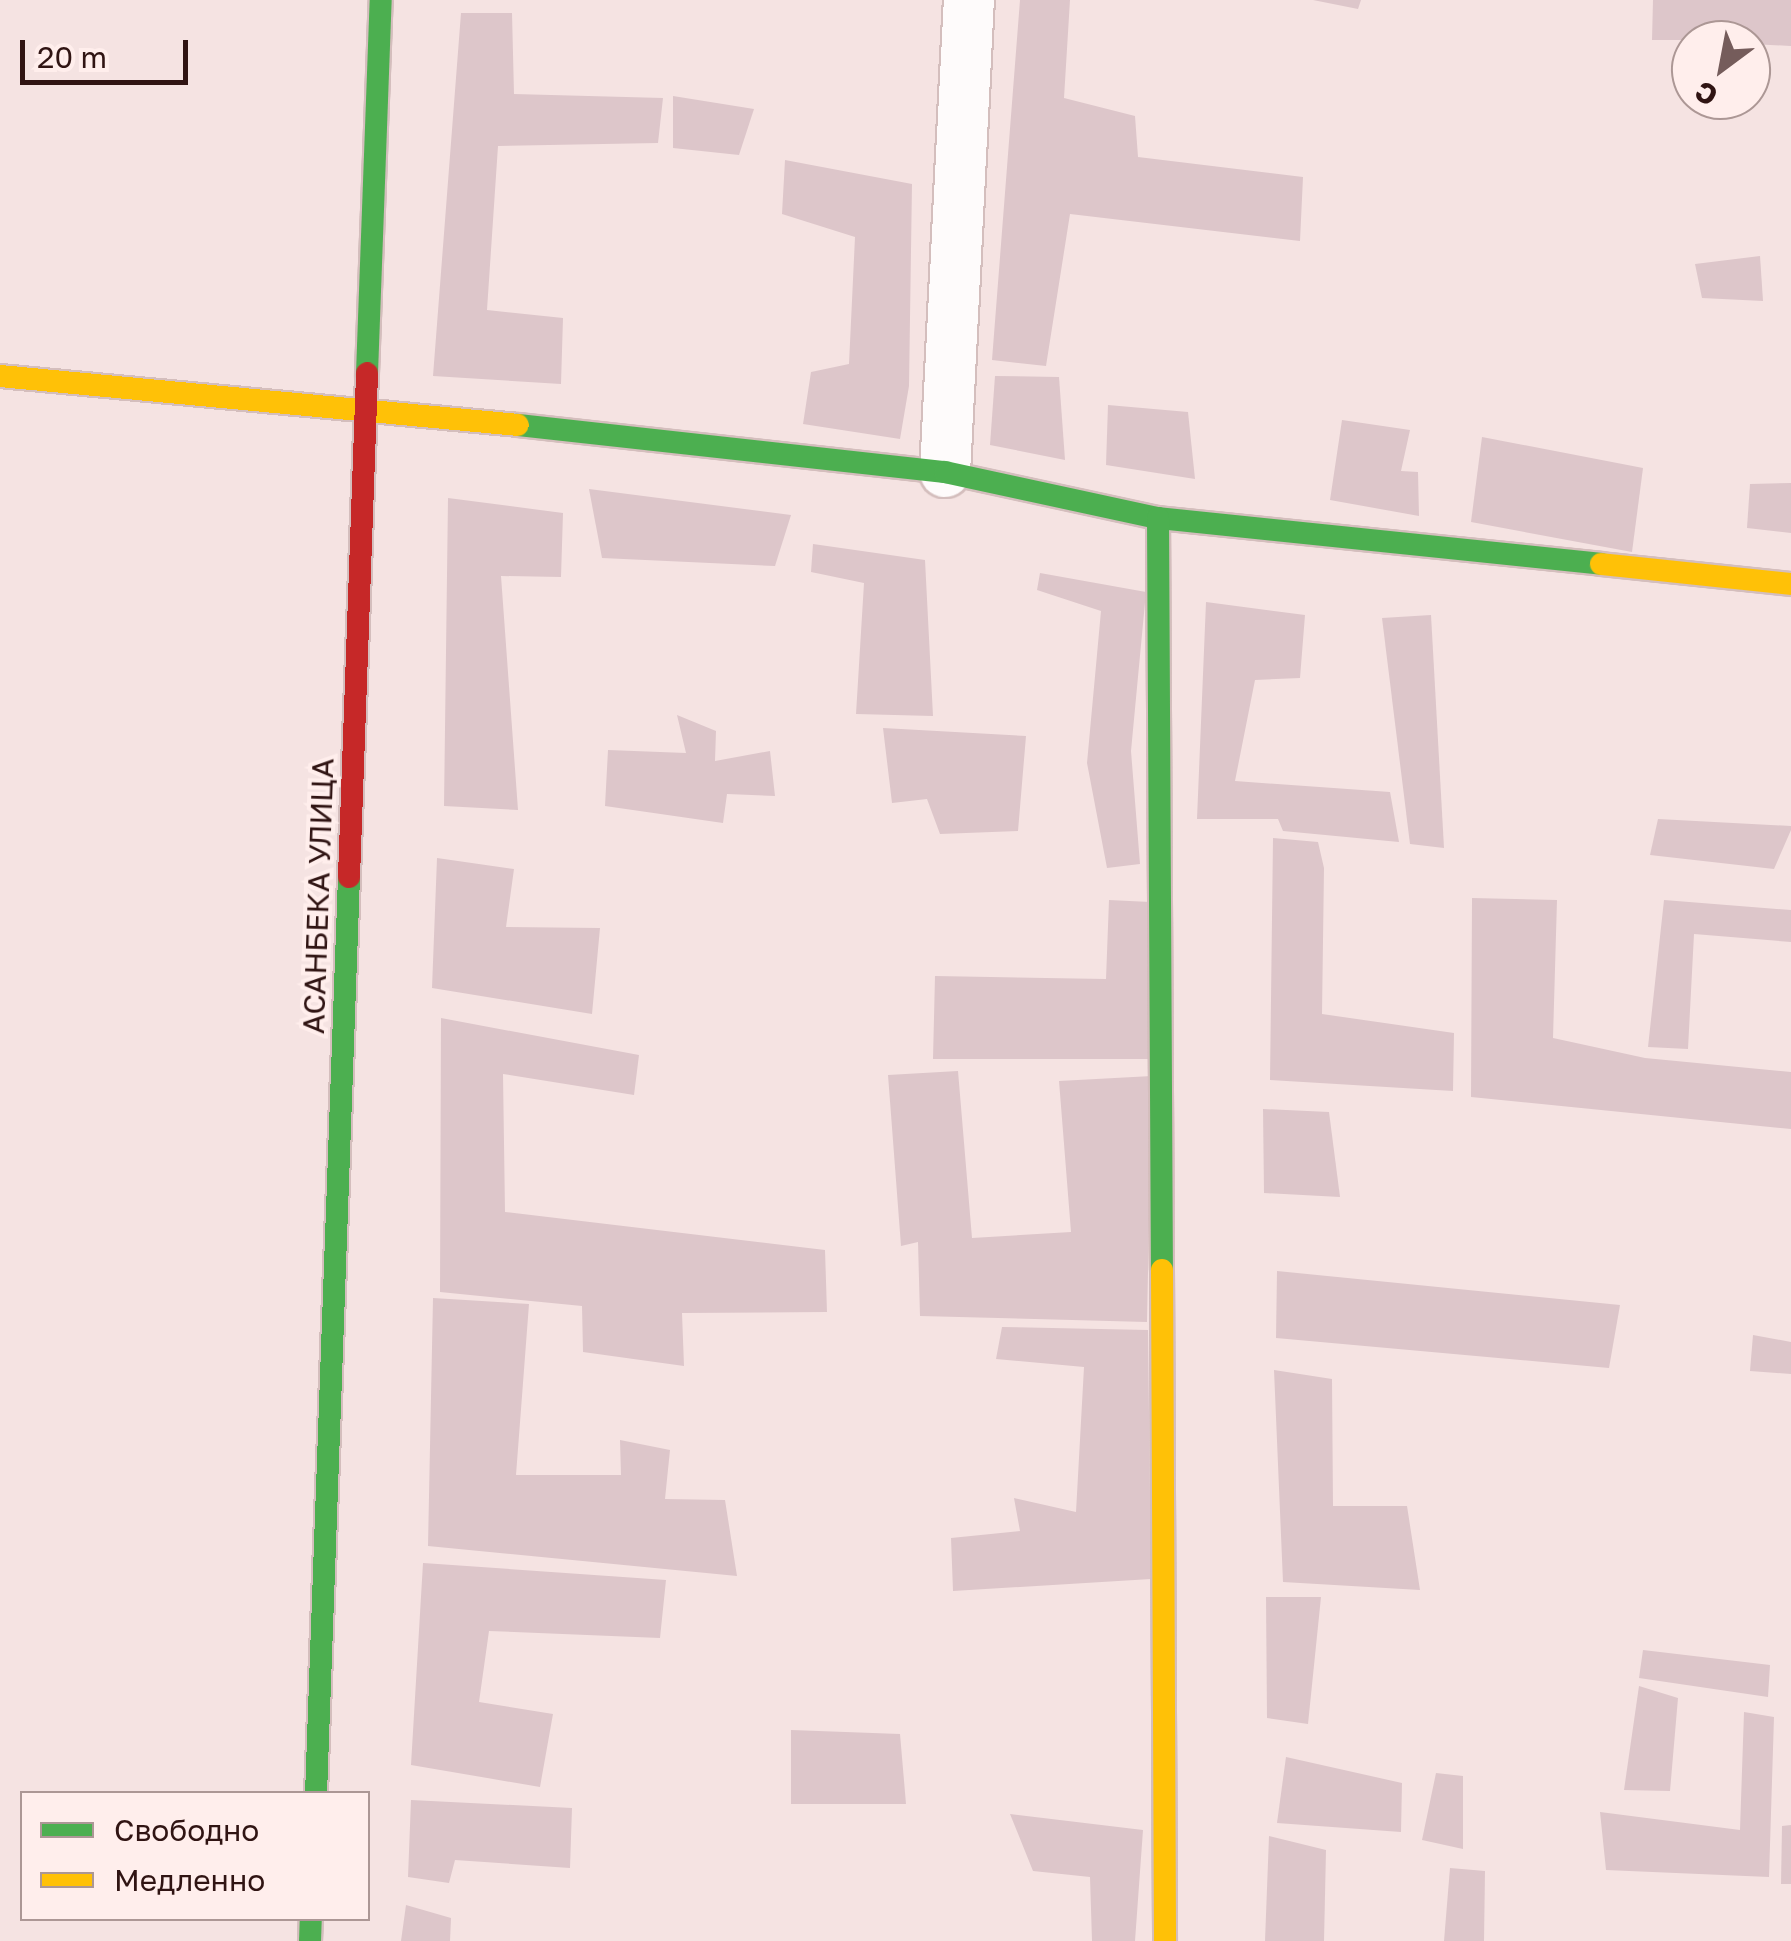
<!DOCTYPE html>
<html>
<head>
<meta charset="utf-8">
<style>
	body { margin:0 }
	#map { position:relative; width:1791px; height:1941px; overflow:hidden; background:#f5e3e2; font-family:"Golos Text",sans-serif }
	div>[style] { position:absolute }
	.building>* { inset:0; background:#ddc6ca }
	.roads { filter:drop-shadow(2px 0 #d4bebd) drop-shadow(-2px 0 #d4bebd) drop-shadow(0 2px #d4bebd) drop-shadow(0 -2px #d4bebd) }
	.street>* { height:50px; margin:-25px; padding:0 25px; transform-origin:25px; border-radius:25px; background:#fefbfb }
	.fast>* { height:22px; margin:-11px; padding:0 11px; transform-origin:11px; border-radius:11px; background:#4caf50 }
	.slow>* { height:22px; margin:-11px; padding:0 11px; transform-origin:11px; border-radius:11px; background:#ffc107 }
	.jam>* { height:22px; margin:-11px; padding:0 11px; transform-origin:11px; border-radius:11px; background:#c62828 }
	span { translate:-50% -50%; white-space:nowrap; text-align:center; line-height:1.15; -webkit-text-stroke:8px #ffeeec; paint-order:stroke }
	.street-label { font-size:30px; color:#301413 }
	.legend { position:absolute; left:20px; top:1791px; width:350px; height:130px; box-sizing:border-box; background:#ffeeec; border:2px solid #ac9795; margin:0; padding:12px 18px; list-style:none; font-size:30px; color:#301413 }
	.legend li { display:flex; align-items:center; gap:20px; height:50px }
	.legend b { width:50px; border:2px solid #ac9795 }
	.north { position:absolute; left:1671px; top:20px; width:100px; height:100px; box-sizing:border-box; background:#ffeeec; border:2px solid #ac9795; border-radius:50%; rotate:212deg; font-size:28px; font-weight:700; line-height:40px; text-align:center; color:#301413 }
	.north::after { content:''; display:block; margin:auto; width:35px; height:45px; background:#755c5b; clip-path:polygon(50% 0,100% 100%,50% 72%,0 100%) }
	.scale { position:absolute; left:20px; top:40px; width:168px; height:45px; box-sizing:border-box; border:5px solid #301413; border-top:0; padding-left:12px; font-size:30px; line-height:35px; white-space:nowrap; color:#301413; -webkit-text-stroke:8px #ffeeec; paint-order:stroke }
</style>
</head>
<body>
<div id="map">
	<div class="building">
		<div style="clip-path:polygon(1020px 0,1070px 0,1064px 98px,1135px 116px,1138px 157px,1303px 177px,1300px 241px,1070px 214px,1046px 366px,992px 360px)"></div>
		<div style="clip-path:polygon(1313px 0,1361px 0,1358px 9px)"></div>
		<div style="clip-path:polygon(1653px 0,1791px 0,1791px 46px,1751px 44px,1751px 40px,1652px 40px)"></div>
		<div style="clip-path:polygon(461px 13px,512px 13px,514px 94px,663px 98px,658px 143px,498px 146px,487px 310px,563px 318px,561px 384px,433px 376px)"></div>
		<div style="clip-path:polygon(673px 96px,754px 109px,739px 155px,673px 148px)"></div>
		<div style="clip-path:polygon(785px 160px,912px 184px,909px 386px,900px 439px,803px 424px,811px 372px,849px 364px,855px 237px,782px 214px)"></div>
		<div style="clip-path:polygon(1760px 256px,1763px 301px,1702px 298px,1695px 264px)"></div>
		<div style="clip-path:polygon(995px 376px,1059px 377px,1065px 460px,990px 445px)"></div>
		<div style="clip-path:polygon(1108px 405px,1188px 412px,1195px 479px,1106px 465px)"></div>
		<div style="clip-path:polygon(1342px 420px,1410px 430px,1401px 471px,1418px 472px,1419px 516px,1330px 500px)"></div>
		<div style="clip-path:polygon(1482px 437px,1643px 468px,1632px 552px,1471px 522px)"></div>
		<div style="clip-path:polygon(1791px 483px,1791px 533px,1747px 528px,1750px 484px)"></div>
		<div style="clip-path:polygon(589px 489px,791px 515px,775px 566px,602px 558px)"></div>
		<div style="clip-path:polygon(448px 498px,563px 513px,561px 577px,501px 576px,518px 810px,444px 806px)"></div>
		<div style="clip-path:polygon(813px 544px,925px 560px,933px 716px,856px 714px,864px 583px,811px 572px)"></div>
		<div style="clip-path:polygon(1040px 573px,1146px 592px,1131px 751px,1140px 864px,1107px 868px,1087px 763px,1101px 611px,1037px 590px)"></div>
		<div style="clip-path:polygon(1206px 602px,1305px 615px,1300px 678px,1255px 680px,1235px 781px,1390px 792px,1399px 842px,1283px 831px,1278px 819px,1197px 819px)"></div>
		<div style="clip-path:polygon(1431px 615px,1444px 848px,1410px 844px,1382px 618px)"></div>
		<div style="clip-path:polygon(677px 715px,716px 731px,715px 761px,770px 751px,775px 796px,727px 794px,723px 823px,605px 806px,608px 750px,686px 753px)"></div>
		<div style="clip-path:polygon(883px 728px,1026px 736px,1018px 831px,940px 834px,927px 799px,892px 803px)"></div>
		<div style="clip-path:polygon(1658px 819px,1791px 826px,1791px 830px,1774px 869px,1650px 855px)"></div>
		<div style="clip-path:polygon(1273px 838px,1318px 842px,1324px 868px,1322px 1014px,1454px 1033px,1453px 1091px,1270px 1080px)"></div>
		<div style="clip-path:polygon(437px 858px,514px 869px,506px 927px,600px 928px,592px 1014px,432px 988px)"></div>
		<div style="clip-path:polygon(1472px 898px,1557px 900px,1553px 1038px,1645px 1058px,1791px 1072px,1791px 1129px,1471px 1097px)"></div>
		<div style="clip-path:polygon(1109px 900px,1150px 902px,1148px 1059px,933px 1059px,935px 976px,1106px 979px)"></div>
		<div style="clip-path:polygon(1664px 900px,1791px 910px,1791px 942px,1694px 934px,1688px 1049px,1648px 1047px)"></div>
		<div style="clip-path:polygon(441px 1018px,639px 1055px,634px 1095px,503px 1074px,505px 1212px,825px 1250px,827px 1312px,682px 1313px,684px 1366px,583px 1352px,582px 1306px,440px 1292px)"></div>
		<div style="clip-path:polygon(958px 1071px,972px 1238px,1071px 1232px,1059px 1081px,1152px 1076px,1147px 1322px,920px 1316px,918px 1242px,901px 1246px,888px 1075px)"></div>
		<div style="clip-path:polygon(1263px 1109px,1329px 1112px,1340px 1197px,1264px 1193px)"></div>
		<div style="clip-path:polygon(1277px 1271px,1620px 1305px,1609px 1368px,1276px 1338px)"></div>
		<div style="clip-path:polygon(433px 1298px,529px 1304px,516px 1475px,621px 1475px,620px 1440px,670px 1450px,665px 1499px,725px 1500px,737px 1576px,428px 1546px)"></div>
		<div style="clip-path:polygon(1002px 1327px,1148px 1330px,1151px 1579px,953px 1591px,951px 1538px,1020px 1531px,1014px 1498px,1076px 1512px,1084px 1367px,996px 1359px)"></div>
		<div style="clip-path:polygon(1753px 1335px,1791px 1342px,1791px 1374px,1750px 1371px)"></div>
		<div style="clip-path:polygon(1274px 1370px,1332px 1379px,1333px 1506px,1407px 1506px,1420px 1590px,1283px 1582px)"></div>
		<div style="clip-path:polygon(423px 1563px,666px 1580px,660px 1638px,489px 1631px,479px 1702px,553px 1714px,540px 1787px,411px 1765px)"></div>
		<div style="clip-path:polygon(1266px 1597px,1321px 1597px,1308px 1724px,1267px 1718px)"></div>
		<div style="clip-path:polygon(1643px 1650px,1770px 1665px,1768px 1697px,1639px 1678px)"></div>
		<div style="clip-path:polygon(1639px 1686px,1678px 1698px,1670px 1791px,1624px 1790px)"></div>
		<div style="clip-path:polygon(1744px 1712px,1774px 1717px,1769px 1877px,1606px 1870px,1600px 1812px,1740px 1830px)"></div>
		<div style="clip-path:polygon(791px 1730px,900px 1734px,906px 1804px,791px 1804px)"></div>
		<div style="clip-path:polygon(1286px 1757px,1402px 1783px,1401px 1832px,1277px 1823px)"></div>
		<div style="clip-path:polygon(1436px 1773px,1463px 1776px,1463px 1849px,1422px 1840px)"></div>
		<div style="clip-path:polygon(411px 1800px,572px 1808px,570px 1868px,455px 1860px,449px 1883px,408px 1877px)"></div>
		<div style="clip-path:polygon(1010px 1814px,1143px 1830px,1135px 1941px,1092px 1941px,1090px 1877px,1033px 1871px)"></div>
		<div style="clip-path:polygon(1791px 1825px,1791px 1884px,1781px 1884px,1782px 1826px)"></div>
		<div style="clip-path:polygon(1269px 1836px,1326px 1850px,1324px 1941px,1265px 1941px)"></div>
		<div style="clip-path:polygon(1450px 1868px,1485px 1871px,1484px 1941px,1444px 1941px)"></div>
		<div style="clip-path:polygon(406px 1905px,451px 1918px,450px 1941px,401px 1941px)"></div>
	</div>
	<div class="roads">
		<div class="street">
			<div style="left:945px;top:472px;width:473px;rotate:-87.1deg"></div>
		</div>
		<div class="fast">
			<div style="left:367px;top:373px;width:373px;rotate:-87.9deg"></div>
			<div style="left:518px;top:425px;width:430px;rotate:6.3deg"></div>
			<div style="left:945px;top:472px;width:218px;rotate:12.2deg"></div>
			<div style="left:1158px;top:518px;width:445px;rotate:5.9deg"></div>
			<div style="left:1158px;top:518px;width:752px;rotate:89.7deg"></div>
			<div style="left:316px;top:1794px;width:918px;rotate:-87.94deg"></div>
			<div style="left:310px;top:1941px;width:23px;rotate:-88deg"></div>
		</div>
		<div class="slow">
			<div style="left:0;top:376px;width:520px;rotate:5.4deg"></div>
			<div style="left:1601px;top:564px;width:191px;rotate:6deg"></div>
			<div style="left:1162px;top:1270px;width:671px;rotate:89.74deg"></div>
		</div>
		<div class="jam">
			<div style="left:349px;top:877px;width:504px;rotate:-87.95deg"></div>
		</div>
	</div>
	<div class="street-label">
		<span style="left:318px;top:896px;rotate:-88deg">АСАНБЕКА УЛИЦА</span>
	</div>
	<ul class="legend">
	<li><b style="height:12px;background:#4caf50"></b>Свободно</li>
	<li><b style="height:12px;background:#ffc107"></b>Медленно</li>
	</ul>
	<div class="north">С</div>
	<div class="scale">20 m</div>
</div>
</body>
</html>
